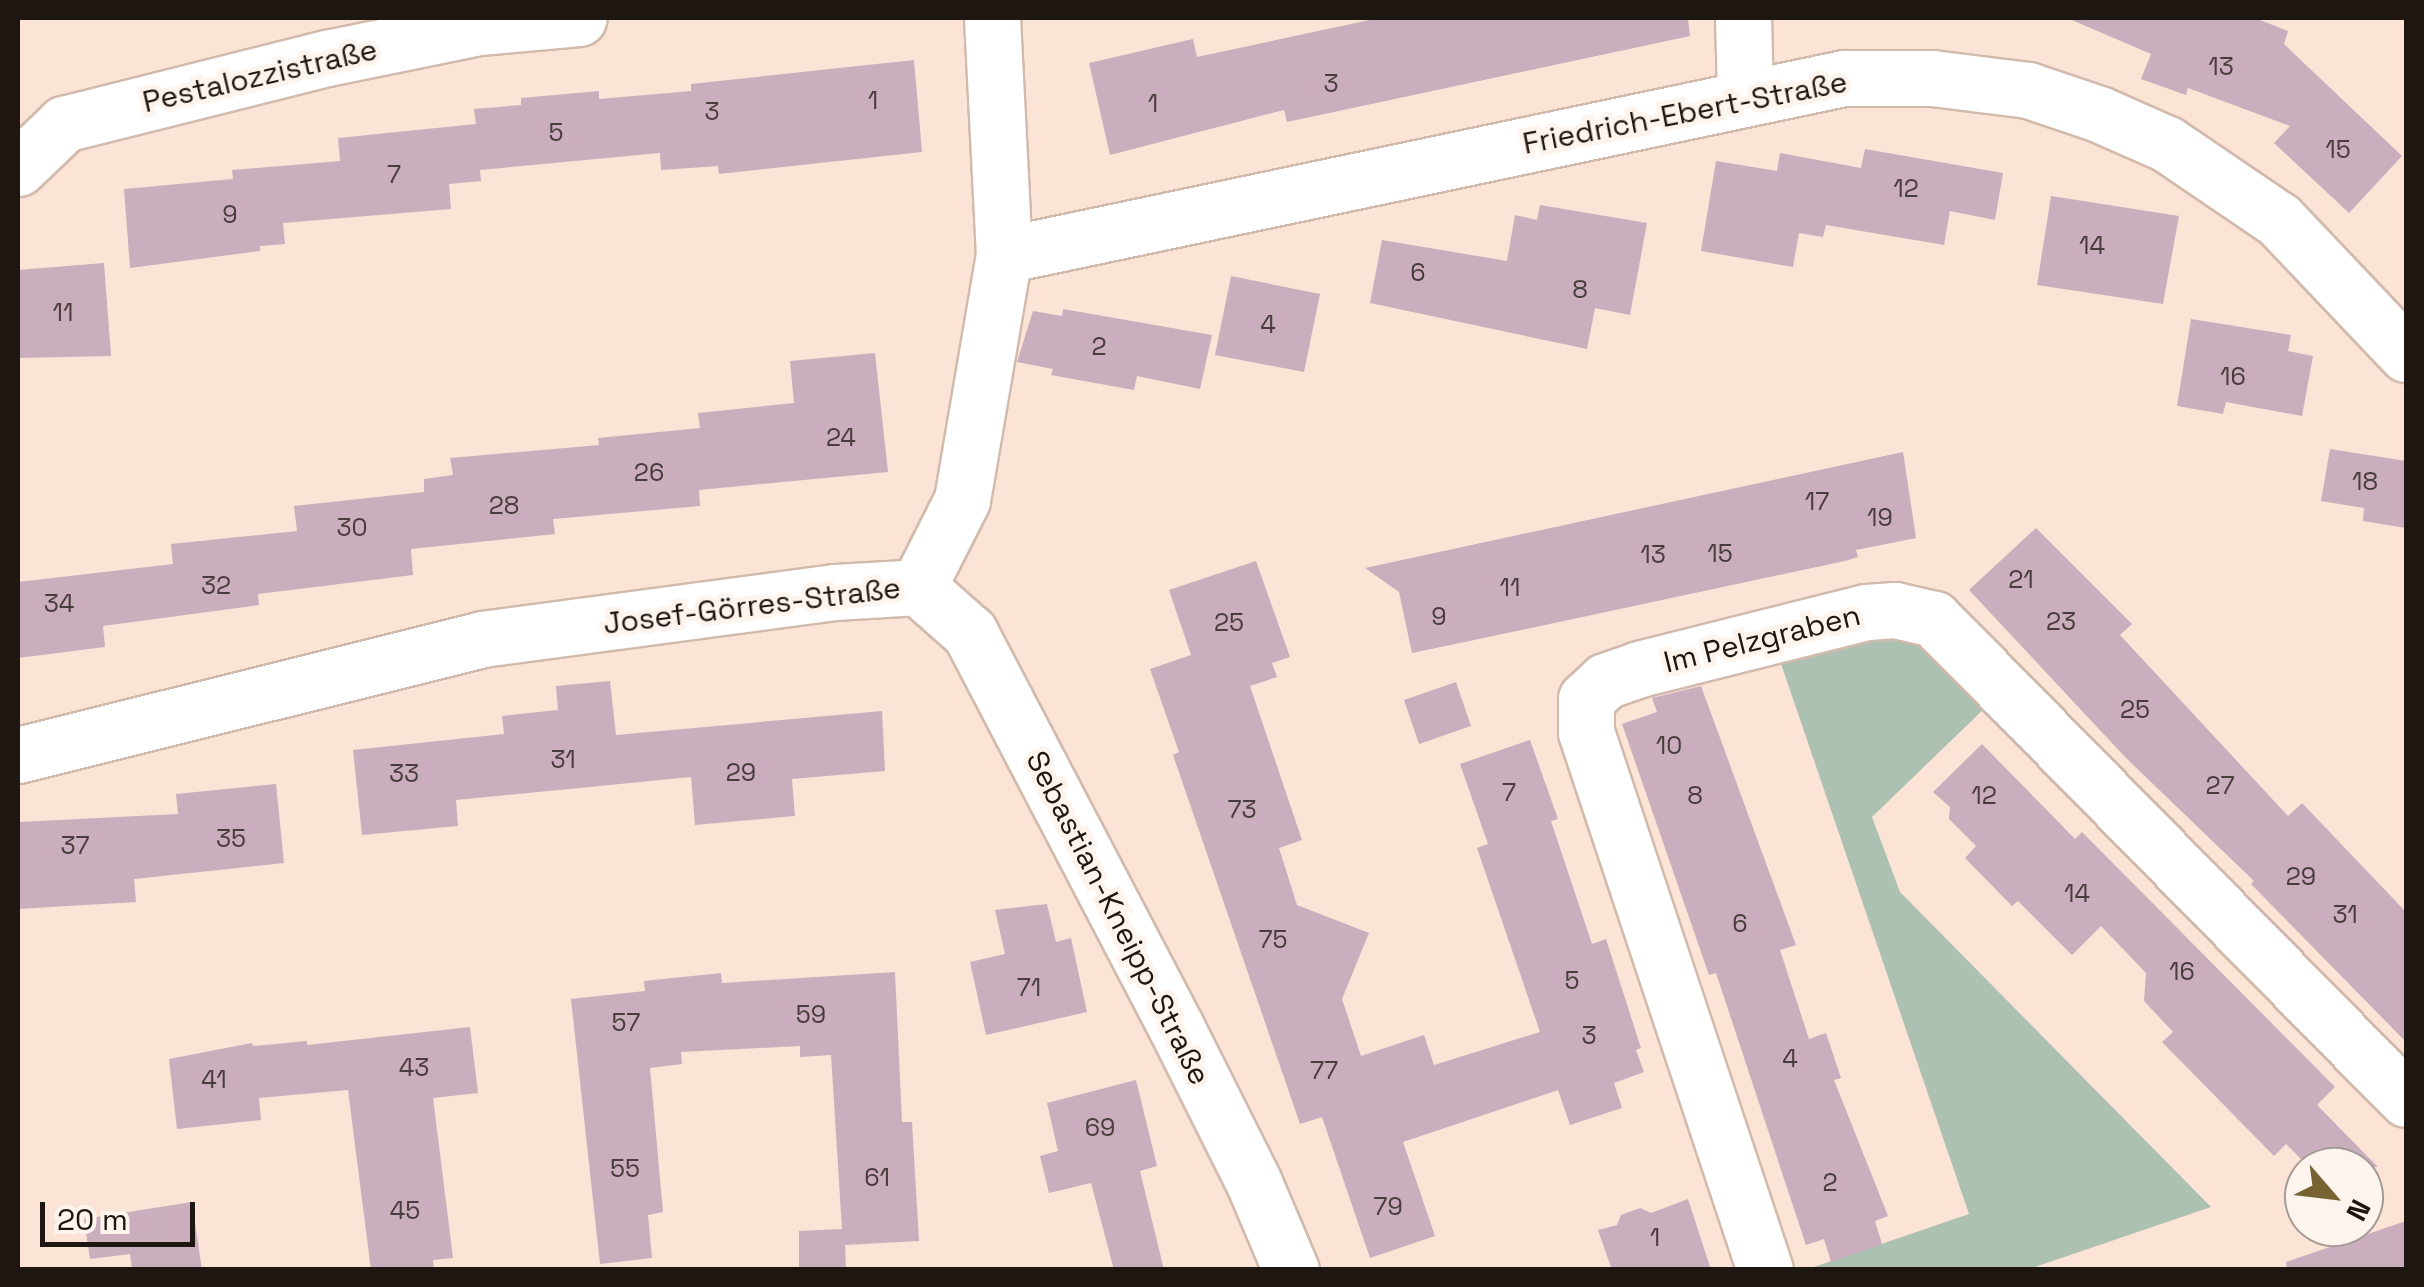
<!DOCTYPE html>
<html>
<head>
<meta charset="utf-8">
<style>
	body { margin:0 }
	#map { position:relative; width:2424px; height:1287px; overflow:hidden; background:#fbe3d5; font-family:"Space Grotesk",sans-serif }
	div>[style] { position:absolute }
	.green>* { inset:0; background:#adc1b3 }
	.building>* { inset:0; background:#cbaebe }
	.roads { filter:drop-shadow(2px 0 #d1baac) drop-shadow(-2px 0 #d1baac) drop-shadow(0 2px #d1baac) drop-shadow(0 -2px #d1baac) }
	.street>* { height:55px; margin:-27.5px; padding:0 27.5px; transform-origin:27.5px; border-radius:27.5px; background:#fff }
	span { translate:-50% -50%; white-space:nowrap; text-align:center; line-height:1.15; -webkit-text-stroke:10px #fdf4ee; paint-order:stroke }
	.number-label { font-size:25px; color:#493c3c }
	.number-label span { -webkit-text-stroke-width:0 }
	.street-label { font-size:30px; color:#1e1611 }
	.frame { position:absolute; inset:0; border:20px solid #1e1611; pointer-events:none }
	.north { position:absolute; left:2284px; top:1147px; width:100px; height:100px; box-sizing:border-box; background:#fdf4ee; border:2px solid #a49b96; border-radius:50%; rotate:118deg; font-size:28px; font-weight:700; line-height:40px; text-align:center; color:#1e1611 }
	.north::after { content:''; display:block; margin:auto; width:35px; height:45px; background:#776331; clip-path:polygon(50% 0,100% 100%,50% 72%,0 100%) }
	.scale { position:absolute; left:40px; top:1202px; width:155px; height:45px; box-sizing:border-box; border:5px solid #1e1611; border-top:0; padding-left:12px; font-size:30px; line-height:35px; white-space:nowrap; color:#1e1611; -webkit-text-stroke:8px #fdf4ee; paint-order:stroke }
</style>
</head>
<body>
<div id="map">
	<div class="green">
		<div style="clip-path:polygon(1899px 629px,1913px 633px,1988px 705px,1872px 817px,1900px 892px,2211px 1207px,2029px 1269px,1808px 1269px,1969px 1214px,1778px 655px)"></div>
	</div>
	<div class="building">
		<div style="clip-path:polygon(1379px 18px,1688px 18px,1690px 36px,1287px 122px,1284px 110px,1110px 155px,1089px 63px,1193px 39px,1197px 57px)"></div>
		<div style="clip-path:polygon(2067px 18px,2255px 18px,2288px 31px,2284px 44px,2402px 156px,2349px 213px,2274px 143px,2290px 126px,2188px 88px,2186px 95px,2141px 79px,2151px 54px)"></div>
		<div style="clip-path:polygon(914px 60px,922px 152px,719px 174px,718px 166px,661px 170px,660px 153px,480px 170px,481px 181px,449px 184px,451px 209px,283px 223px,285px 244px,260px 246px,260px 251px,130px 268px,124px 189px,233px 179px,232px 170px,340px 161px,338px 138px,476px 124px,474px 109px,521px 105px,521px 98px,599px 91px,599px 99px,691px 91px,691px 84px)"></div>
		<div style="clip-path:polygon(1865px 149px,2003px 173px,1995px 220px,1950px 211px,1944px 245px,1826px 225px,1823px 237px,1799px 233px,1793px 267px,1701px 251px,1716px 161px,1777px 171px,1780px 153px,1861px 168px)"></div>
		<div style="clip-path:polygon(2051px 196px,2179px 216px,2163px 304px,2037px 285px)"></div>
		<div style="clip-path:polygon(1540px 205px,1647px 223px,1630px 315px,1595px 308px,1587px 349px,1370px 303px,1382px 240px,1507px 261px,1515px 215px,1537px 220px)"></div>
		<div style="clip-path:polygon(104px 263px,111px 356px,18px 358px,18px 270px)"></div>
		<div style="clip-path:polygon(1231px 276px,1320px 294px,1304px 372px,1215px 355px)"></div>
		<div style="clip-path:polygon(1063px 309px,1212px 335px,1200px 389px,1137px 376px,1134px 390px,1051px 375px,1053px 369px,1017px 362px,1033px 311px,1062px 316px)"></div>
		<div style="clip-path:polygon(2191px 319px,2291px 335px,2288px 351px,2313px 356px,2302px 416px,2226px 402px,2223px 414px,2177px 406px)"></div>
		<div style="clip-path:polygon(875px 353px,888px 472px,699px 490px,700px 506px,553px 519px,555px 534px,411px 549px,413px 575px,258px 594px,259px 605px,103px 626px,105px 647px,18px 658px,18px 582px,173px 564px,171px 544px,297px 531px,294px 506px,424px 492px,424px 479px,453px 475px,450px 458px,599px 445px,598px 438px,700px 428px,698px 413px,794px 403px,790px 361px)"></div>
		<div style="clip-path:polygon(2330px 449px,2406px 461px,2406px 528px,2363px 521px,2364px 508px,2321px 501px)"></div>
		<div style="clip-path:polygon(1903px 452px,1916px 538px,1856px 550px,1858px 557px,1845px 561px,1479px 639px,1412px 653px,1399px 592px,1365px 568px)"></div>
		<div style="clip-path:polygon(2036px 528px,2132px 624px,2120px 635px,2288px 816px,2302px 803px,2406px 912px,2406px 1042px,2251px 884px,2254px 881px,2126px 758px,1969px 590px)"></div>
		<div style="clip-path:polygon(1256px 561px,1290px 657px,1272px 663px,1277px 677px,1250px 686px,1302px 840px,1279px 848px,1297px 905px,1369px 933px,1342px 999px,1361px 1056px,1424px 1035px,1434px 1065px,1540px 1032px,1477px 848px,1488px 844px,1460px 764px,1530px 740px,1558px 819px,1551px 821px,1592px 944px,1606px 939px,1641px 1048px,1636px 1050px,1644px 1072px,1614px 1083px,1622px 1108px,1570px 1125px,1558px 1090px,1403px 1142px,1435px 1236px,1370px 1258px,1322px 1117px,1300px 1124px,1173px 755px,1179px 752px,1150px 669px,1191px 655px,1169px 590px)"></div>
		<div style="clip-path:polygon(610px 681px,616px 735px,882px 711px,885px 771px,792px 779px,795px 816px,695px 825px,691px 777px,456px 800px,458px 826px,362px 835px,353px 750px,504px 734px,502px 716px,558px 710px,556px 686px)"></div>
		<div style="clip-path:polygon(1456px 682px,1471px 726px,1419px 744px,1404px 700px)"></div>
		<div style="clip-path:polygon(1701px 686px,1796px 945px,1780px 950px,1809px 1039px,1826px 1033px,1841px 1078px,1834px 1080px,1888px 1216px,1875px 1221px,1882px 1244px,1831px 1262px,1824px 1239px,1806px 1245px,1716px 973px,1709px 975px,1622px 724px,1657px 712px,1652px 698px)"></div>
		<div style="clip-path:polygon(1982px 744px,2075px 839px,2082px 832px,2335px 1087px,2317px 1105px,2378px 1167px,2309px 1167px,2286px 1144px,2274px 1156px,2162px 1042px,2173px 1032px,2144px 1001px,2146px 973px,2101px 926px,2072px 955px,2018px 901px,2012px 906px,1965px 858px,1976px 846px,1949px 819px,1950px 807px,1933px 792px)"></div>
		<div style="clip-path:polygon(276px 784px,284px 863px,134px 879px,136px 902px,18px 909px,18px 822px,178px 814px,176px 794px)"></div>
		<div style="clip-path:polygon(1047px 904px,1056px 942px,1071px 938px,1087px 1012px,986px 1035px,970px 962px,1005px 954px,995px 910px)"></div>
		<div style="clip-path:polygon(895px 972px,902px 1122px,912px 1122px,919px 1241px,845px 1245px,846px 1270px,799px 1270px,799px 1231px,842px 1229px,831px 1055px,800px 1057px,800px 1046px,681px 1052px,682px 1064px,650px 1068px,663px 1212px,648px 1215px,652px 1258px,600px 1264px,571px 999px,645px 991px,644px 981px,721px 973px,722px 983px)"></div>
		<div style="clip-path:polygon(470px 1027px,478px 1093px,433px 1098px,453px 1258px,433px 1260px,434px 1270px,371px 1270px,348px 1090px,259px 1098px,261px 1120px,177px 1129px,169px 1059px,252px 1043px,253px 1046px,307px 1041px,307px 1045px)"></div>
		<div style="clip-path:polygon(1136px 1080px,1157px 1166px,1140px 1171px,1164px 1270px,1114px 1270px,1091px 1183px,1049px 1193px,1040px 1156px,1058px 1151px,1047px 1103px)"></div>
		<div style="clip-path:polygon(1688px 1199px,1711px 1270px,1612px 1270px,1598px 1230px,1617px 1225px,1621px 1215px,1640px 1208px,1651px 1213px)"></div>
		<div style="clip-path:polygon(192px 1202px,202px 1270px,132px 1270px,130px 1254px,90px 1259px,84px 1219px)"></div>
		<div style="clip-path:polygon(2406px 1221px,2406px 1270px,2287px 1270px,2286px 1262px)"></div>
	</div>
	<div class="roads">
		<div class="street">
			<div style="left:1743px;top:18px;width:79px;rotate:88.5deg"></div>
			<div style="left:18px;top:168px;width:64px;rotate:-43.7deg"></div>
			<div style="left:64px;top:124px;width:271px;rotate:-14.1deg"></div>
			<div style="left:327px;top:58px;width:155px;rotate:-11.5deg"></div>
			<div style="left:479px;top:27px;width:100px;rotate:-5.1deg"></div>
			<div style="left:1004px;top:255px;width:858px;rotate:-11.9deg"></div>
			<div style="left:1844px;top:78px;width:88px"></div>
			<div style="left:1932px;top:78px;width:97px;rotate:7.1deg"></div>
			<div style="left:2028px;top:90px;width:75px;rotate:18.7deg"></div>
			<div style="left:2099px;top:114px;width:74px;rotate:23.8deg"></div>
			<div style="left:2167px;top:144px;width:135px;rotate:34.2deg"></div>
			<div style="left:2279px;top:220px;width:185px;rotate:46.5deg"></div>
			<div style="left:918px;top:587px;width:69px;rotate:41.5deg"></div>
			<div style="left:970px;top:633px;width:445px;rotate:62.4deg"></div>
			<div style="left:1176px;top:1027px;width:174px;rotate:63.4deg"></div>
			<div style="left:1254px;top:1183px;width:95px;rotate:67deg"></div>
			<div style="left:918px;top:587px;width:97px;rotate:-63.2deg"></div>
			<div style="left:962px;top:500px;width:249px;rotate:-80.3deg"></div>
			<div style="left:1004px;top:255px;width:237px;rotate:-92.9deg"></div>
			<div style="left:18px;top:755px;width:478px;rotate:-14deg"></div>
			<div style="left:482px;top:639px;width:356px;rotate:-7.6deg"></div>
			<div style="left:835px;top:592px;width:83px;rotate:-3.4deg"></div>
			<div style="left:1765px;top:1270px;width:567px;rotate:-108.4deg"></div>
			<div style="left:1586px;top:732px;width:33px;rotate:-90deg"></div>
			<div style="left:1586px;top:699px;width:26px;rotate:-43deg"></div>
			<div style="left:1605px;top:681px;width:36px;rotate:-19deg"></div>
			<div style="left:1639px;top:669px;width:234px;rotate:-14.1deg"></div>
			<div style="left:1866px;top:612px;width:29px;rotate:-4deg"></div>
			<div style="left:1895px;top:610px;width:40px;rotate:13deg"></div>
			<div style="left:1934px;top:619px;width:673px;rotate:45.48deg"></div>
		</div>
	</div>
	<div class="number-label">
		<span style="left:2221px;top:66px">13</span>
		<span style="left:1331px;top:83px">3</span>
		<span style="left:873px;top:100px">1</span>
		<span style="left:1153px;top:103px">1</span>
		<span style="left:712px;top:111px">3</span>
		<span style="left:556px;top:132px">5</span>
		<span style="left:2338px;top:149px">15</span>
		<span style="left:394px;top:174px">7</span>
		<span style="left:1906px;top:188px">12</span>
		<span style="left:230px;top:214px">9</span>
		<span style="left:2092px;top:245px">14</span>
		<span style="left:1418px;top:272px">6</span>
		<span style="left:1580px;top:289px">8</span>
		<span style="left:63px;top:312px">11</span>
		<span style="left:1268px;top:324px">4</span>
		<span style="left:1099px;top:346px">2</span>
		<span style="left:2233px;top:376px">16</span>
		<span style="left:841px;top:437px">24</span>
		<span style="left:649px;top:472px">26</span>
		<span style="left:2365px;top:481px">18</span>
		<span style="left:1817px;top:501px">17</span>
		<span style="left:504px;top:505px">28</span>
		<span style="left:1880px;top:517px">19</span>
		<span style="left:352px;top:527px">30</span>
		<span style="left:1720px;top:553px">15</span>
		<span style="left:1653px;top:554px">13</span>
		<span style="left:2021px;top:579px">21</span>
		<span style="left:216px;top:585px">32</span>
		<span style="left:1510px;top:587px">11</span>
		<span style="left:59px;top:603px">34</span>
		<span style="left:1439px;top:616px">9</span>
		<span style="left:2061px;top:621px">23</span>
		<span style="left:1229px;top:622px">25</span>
		<span style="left:2135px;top:709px">25</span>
		<span style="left:1669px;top:745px">10</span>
		<span style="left:563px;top:759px">31</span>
		<span style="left:741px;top:772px">29</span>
		<span style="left:404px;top:773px">33</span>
		<span style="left:2220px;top:785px">27</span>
		<span style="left:1509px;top:792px">7</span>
		<span style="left:1695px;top:795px">8</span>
		<span style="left:1984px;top:795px">12</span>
		<span style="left:1242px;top:809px">73</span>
		<span style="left:231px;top:838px">35</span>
		<span style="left:75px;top:845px">37</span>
		<span style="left:2301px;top:876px">29</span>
		<span style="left:2077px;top:893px">14</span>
		<span style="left:2345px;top:914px">31</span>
		<span style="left:1740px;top:923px">6</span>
		<span style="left:1273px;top:939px">75</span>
		<span style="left:2182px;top:971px">16</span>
		<span style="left:1572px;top:980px">5</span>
		<span style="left:1029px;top:987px">71</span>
		<span style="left:811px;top:1014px">59</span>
		<span style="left:626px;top:1022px">57</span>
		<span style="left:1589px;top:1035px">3</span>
		<span style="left:1790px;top:1058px">4</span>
		<span style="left:414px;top:1067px">43</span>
		<span style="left:1324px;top:1070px">77</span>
		<span style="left:214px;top:1079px">41</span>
		<span style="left:1100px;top:1127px">69</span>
		<span style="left:625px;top:1168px">55</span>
		<span style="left:877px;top:1177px">61</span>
		<span style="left:1830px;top:1182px">2</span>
		<span style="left:1388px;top:1206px">79</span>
		<span style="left:405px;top:1210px">45</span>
		<span style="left:1655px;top:1237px">1</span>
	</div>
	<div class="street-label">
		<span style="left:260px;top:76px;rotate:-13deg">Pestalozzistraße</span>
		<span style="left:1685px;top:113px;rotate:-11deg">Friedrich-Ebert-Straße</span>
		<span style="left:752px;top:606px;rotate:-7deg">Josef-Görres-Straße</span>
		<span style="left:1762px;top:639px;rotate:-14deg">Im Pelzgraben</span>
		<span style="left:1118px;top:918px;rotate:63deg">Sebastian-Kneipp-Straße</span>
	</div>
	<div class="frame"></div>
	<div class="north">N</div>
	<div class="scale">20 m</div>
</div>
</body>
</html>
